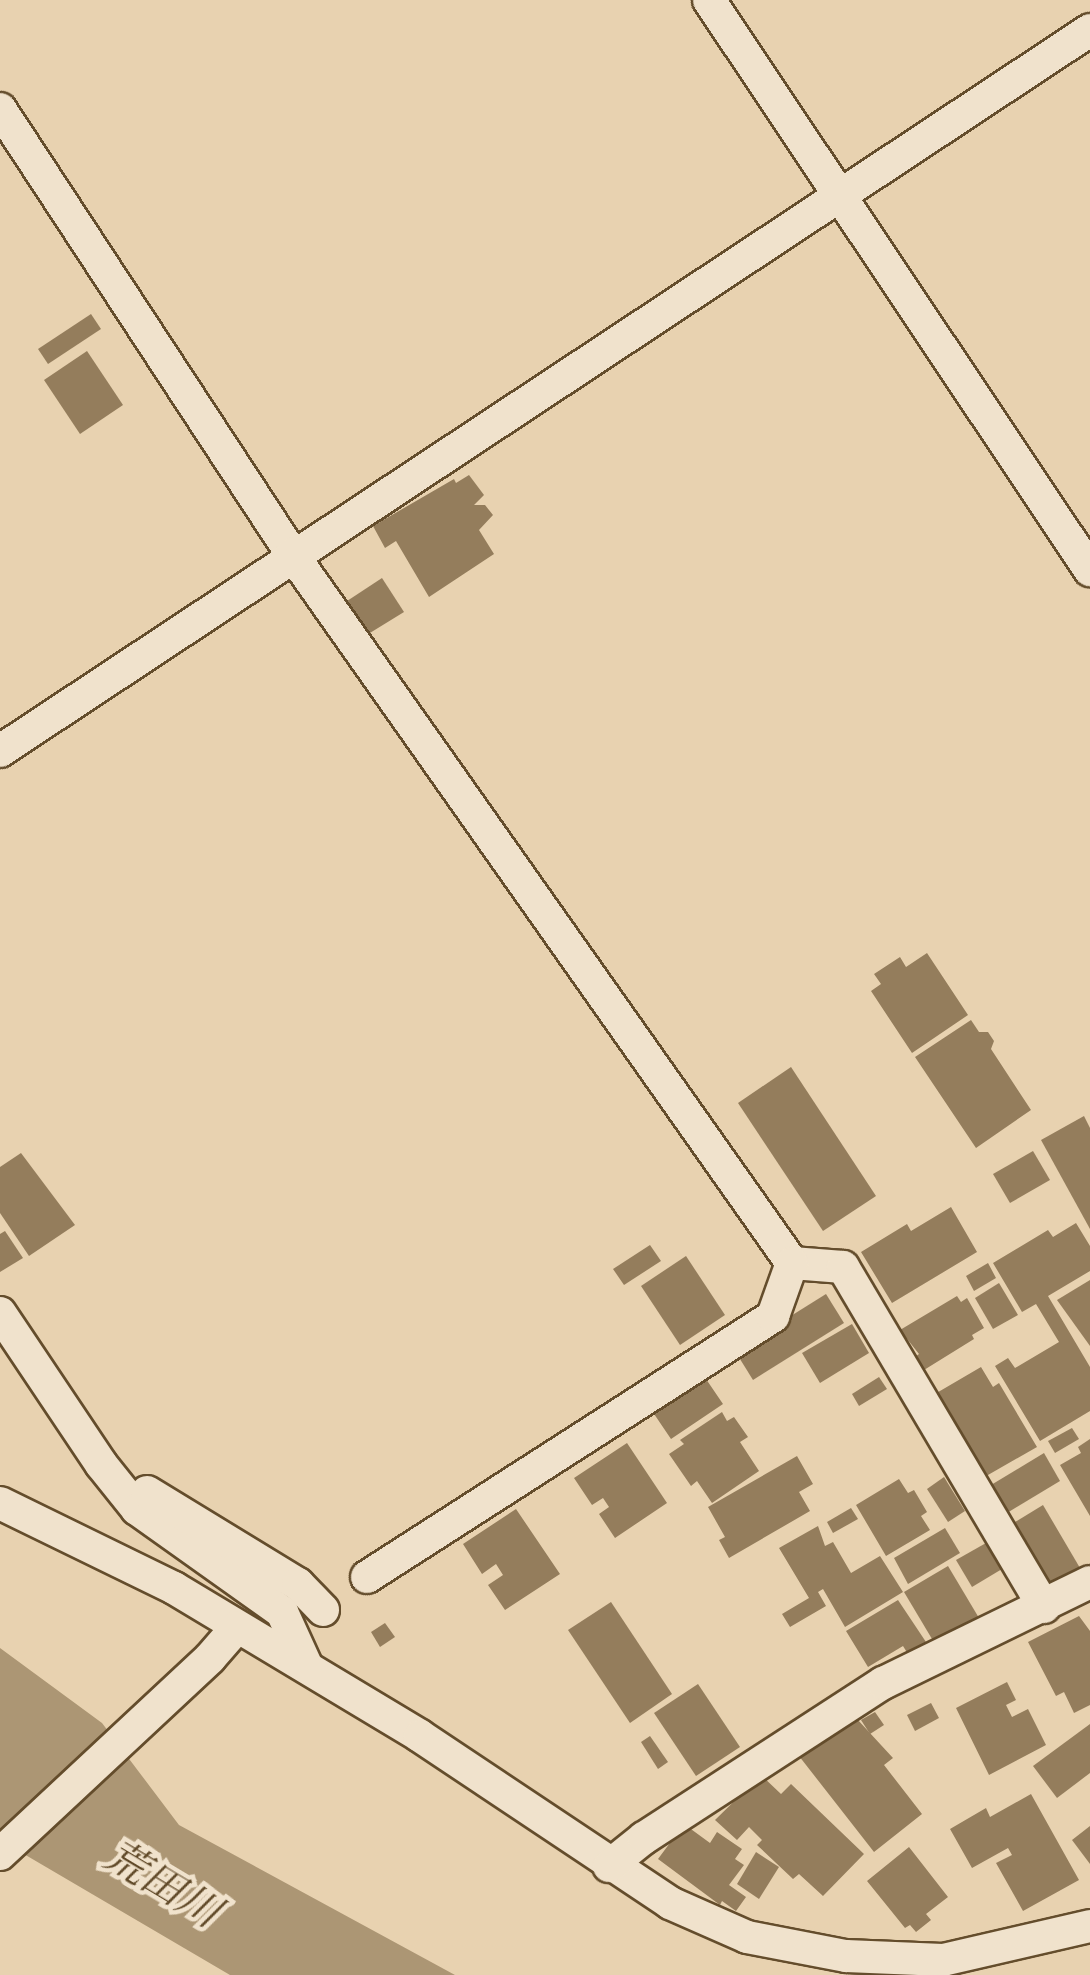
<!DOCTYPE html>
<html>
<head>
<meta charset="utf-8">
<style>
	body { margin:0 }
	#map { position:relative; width:1090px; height:1975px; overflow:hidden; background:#e8d2b0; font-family:"Gentium Book Plus","Noto Serif JP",serif }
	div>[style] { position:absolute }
	.water>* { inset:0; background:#ac9674 }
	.building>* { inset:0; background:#947d5c }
	.roads { filter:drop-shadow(2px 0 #644d2c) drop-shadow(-2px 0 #644d2c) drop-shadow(0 2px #644d2c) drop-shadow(0 -2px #644d2c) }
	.street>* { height:32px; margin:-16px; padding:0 16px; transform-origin:16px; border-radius:16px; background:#f0e2cc }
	span { translate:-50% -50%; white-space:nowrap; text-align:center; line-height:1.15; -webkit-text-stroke:9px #f0e2cc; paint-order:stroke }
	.water-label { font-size:42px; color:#614a29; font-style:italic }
</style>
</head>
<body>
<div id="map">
	<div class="water">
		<div style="clip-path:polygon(0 1648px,102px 1723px,179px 1825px,455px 1975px,230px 1975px,0 1840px)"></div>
	</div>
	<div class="building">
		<div style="clip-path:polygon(91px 314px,101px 329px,48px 364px,38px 349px)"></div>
		<div style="clip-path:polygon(87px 351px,123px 405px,80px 434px,44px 380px)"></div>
		<div style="clip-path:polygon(469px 475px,484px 495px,474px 505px,485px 505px,493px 515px,479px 530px,494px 554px,429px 597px,396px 541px,385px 548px,373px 526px,454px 479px,456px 483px)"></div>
		<div style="clip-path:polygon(382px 578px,404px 612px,365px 636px,344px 603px)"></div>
		<div style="clip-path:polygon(927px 953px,968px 1015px,912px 1053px,871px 991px,881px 984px,874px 974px,900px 957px,906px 967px)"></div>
		<div style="clip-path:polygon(971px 1020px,979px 1032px,988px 1032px,994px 1041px,991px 1049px,1031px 1110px,976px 1148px,915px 1057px)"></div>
		<div style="clip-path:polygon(791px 1067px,876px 1196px,823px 1231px,738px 1103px)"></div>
		<div style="clip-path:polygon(1084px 1116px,1090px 1128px,1090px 1229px,1041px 1140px)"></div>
		<div style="clip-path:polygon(1033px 1151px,1050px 1180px,1010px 1203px,993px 1174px)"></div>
		<div style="clip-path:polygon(21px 1153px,75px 1225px,29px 1256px,0 1213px,0 1167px)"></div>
		<div style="clip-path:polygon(951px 1207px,977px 1252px,892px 1303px,861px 1252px,907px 1224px,911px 1231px)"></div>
		<div style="clip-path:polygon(1076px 1223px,1090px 1246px,1090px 1271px,1048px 1296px,1090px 1367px,1090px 1411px,1040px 1441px,995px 1366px,1008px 1358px,1015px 1368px,1059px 1342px,1036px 1304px,1022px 1312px,993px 1263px,1048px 1230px,1053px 1237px)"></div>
		<div style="clip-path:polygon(5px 1231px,23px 1258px,0 1272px,0 1234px)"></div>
		<div style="clip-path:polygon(650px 1245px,661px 1261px,624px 1285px,613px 1269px)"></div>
		<div style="clip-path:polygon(686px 1256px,725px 1315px,680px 1345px,641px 1286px)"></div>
		<div style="clip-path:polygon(988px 1263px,996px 1278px,974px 1291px,966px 1276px)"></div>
		<div style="clip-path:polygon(1090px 1280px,1090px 1346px,1057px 1300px)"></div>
		<div style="clip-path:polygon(999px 1283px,1018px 1315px,993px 1329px,975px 1298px)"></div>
		<div style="clip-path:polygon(826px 1294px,844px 1323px,753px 1380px,735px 1351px)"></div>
		<div style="clip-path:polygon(957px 1296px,961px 1302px,967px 1298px,984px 1328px,972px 1335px,974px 1339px,924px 1370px,915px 1357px,919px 1354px,900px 1330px)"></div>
		<div style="clip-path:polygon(852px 1324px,869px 1353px,820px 1383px,802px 1353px)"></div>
		<div style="clip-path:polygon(981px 1367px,993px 1387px,999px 1383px,1037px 1447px,981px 1479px,928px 1398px)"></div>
		<div style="clip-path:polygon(879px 1377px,887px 1389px,859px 1406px,852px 1394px)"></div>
		<div style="clip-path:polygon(690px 1379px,694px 1386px,706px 1379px,723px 1404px,671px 1439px,648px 1405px)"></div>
		<div style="clip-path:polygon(722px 1412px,727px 1421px,734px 1417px,748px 1437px,740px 1442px,759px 1471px,712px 1503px,697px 1481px,691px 1486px,669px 1454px,684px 1444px,680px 1440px)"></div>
		<div style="clip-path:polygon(1072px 1428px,1079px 1439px,1055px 1453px,1048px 1441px)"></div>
		<div style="clip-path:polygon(1090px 1439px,1090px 1516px,1060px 1465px,1081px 1453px,1078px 1447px)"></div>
		<div style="clip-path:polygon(627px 1443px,667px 1503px,615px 1538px,599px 1514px,609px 1507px,603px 1498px,592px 1505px,574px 1478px)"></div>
		<div style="clip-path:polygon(1044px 1453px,1060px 1481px,1007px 1513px,991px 1485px)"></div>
		<div style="clip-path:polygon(797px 1456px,813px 1484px,799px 1492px,810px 1511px,729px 1558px,719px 1540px,725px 1537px,708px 1507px)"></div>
		<div style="clip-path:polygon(944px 1477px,965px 1511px,948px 1522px,927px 1489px)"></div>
		<div style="clip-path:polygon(899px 1479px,908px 1493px,914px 1490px,927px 1512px,921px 1516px,930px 1530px,886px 1556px,856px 1505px)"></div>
		<div style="clip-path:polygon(1043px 1505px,1080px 1568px,1051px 1584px,1015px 1522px)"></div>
		<div style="clip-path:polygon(851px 1508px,858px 1519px,833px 1533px,827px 1522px)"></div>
		<div style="clip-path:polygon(516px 1509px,560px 1574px,505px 1610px,488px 1585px,503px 1575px,496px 1564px,482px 1574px,463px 1544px)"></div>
		<div style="clip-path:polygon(818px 1526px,825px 1546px,833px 1542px,851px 1573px,880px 1556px,903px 1592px,845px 1627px,823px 1589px,818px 1592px,826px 1606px,790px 1627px,782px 1614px,809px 1598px,779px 1548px)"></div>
		<div style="clip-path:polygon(945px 1528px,960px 1553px,908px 1584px,894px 1558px)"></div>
		<div style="clip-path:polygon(986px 1543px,1002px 1569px,972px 1587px,956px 1560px)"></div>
		<div style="clip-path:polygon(948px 1566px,979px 1618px,935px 1644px,904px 1592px)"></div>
		<div style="clip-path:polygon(898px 1600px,932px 1651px,913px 1662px,903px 1646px,868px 1667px,846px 1631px)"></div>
		<div style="clip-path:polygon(611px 1602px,672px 1694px,630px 1723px,568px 1630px)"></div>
		<div style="clip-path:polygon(1079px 1616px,1090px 1631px,1090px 1705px,1074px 1713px,1064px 1692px,1056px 1696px,1028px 1642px)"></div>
		<div style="clip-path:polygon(385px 1623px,395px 1637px,380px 1647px,371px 1632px)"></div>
		<div style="clip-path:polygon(1007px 1682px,1016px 1700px,1006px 1705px,1012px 1717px,1028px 1709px,1046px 1745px,989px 1775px,956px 1708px)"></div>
		<div style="clip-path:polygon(698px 1684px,740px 1747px,696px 1776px,654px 1713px)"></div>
		<div style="clip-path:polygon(931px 1703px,939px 1718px,915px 1731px,907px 1715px)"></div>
		<div style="clip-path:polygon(875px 1712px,884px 1725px,870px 1734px,861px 1720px)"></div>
		<div style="clip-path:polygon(857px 1719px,893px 1758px,884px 1765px,922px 1814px,874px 1852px,799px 1756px)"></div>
		<div style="clip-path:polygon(1090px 1724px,1090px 1773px,1057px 1798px,1033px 1766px)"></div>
		<div style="clip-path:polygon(650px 1736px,668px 1762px,658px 1769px,641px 1742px)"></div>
		<div style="clip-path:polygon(761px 1775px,781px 1794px,791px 1784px,864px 1854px,823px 1896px,799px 1874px,793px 1879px,757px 1845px,762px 1840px,749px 1827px,737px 1840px,715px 1820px)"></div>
		<div style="clip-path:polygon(1031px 1794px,1079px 1880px,1023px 1911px,996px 1863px,1012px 1855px,1008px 1848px,972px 1868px,950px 1829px,986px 1808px,990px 1817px)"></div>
		<div style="clip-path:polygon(684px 1824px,710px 1843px,717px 1832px,742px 1849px,735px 1859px,744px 1865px,729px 1885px,746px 1897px,736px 1911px,722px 1901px,720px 1905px,658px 1859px)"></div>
		<div style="clip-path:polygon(1090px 1826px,1090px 1864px,1072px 1840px)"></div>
		<div style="clip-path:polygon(909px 1847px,948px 1897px,926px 1914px,931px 1920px,916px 1932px,910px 1925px,905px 1928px,867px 1881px)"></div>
		<div style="clip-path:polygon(756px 1852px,779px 1867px,759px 1899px,737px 1884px)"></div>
	</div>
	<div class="roads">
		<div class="street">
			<div style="left:709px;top:0;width:686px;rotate:56.24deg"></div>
			<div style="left:0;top:109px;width:532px;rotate:56.73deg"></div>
			<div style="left:292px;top:554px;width:868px;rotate:54.81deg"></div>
			<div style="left:792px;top:1263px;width:51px;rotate:4.5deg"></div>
			<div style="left:843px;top:1267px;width:395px;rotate:59.4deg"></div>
			<div style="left:0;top:751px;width:1307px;rotate:-33.48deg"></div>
			<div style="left:0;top:1313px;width:182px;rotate:56.2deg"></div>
			<div style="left:101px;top:1464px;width:58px;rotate:51.3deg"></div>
			<div style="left:137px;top:1509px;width:178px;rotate:35.4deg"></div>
			<div style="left:282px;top:1612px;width:60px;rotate:65.6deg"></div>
			<div style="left:147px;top:1492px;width:177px;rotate:31.4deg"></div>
			<div style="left:298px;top:1584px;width:36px;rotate:46deg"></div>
			<div style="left:0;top:1503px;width:194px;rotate:26deg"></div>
			<div style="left:174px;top:1588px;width:287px;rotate:31deg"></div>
			<div style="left:420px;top:1736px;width:301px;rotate:33.7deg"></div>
			<div style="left:670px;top:1903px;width:84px;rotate:23.8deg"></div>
			<div style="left:747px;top:1937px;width:101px;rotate:10.9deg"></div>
			<div style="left:846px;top:1956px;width:97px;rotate:2.4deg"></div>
			<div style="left:943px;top:1960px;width:151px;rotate:-13deg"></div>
			<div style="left:367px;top:1577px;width:483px;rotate:-32.7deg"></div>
			<div style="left:773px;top:1316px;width:56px;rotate:-70.3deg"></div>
			<div style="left:0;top:1854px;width:287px;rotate:-43deg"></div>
			<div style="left:210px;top:1658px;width:41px;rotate:-48.9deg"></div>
			<div style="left:609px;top:1866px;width:45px;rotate:-38.7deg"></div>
			<div style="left:644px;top:1838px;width:285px;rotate:-33deg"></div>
			<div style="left:883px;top:1683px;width:230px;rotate:-26deg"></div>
		</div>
	</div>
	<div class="water-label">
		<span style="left:163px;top:1883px;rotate:31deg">荒田川</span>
	</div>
</div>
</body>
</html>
